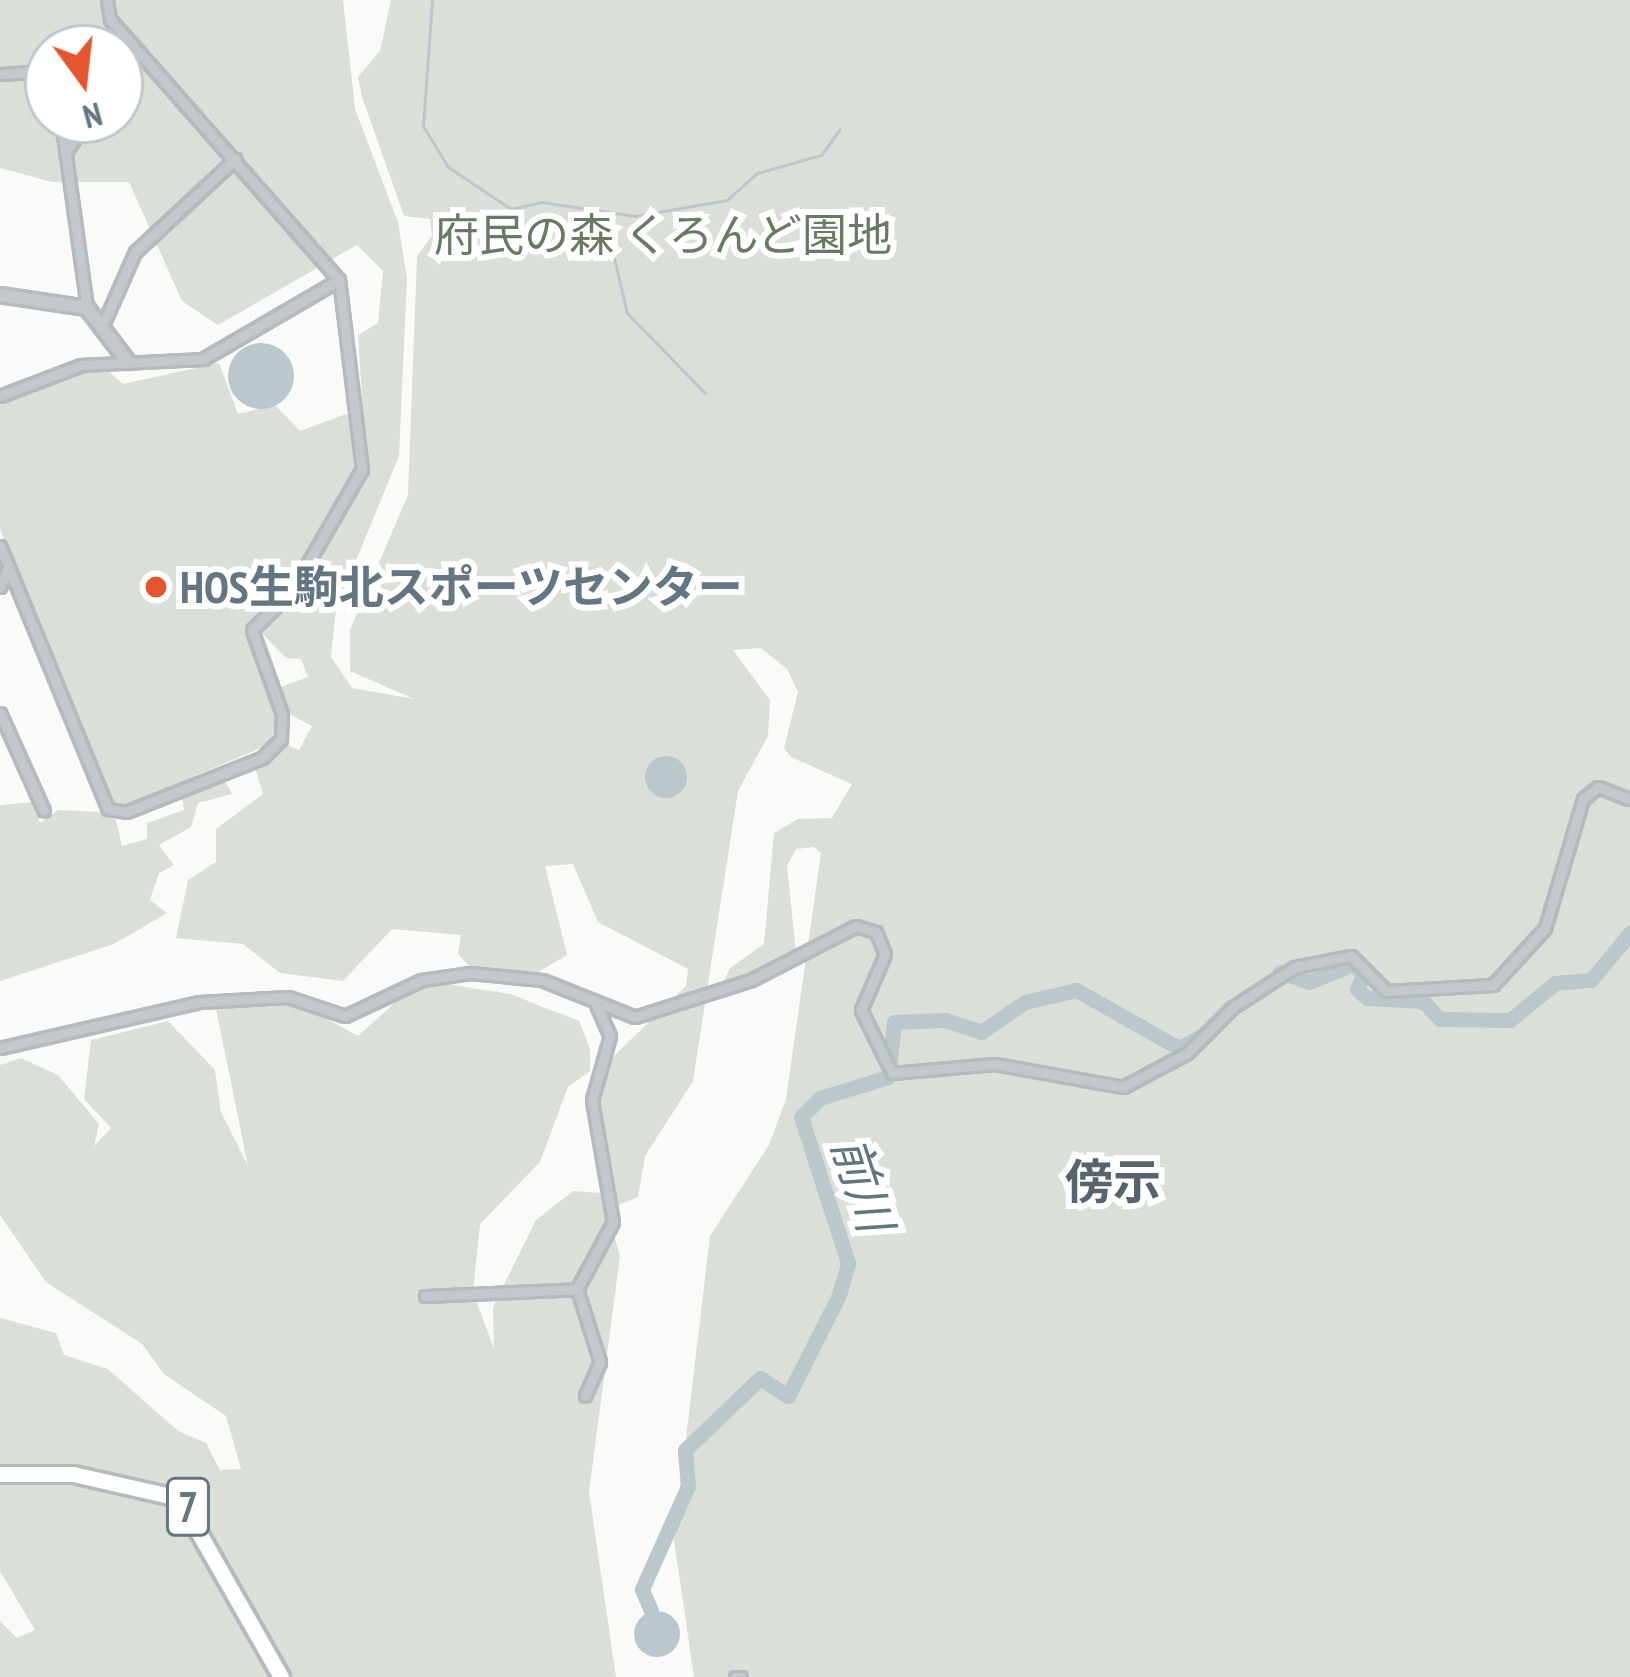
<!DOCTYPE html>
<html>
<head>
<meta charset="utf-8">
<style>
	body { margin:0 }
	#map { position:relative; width:1630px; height:1677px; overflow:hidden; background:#fafaf8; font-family:"PT Sans Narrow","Noto Sans JP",sans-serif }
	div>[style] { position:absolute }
	.green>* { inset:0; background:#dadfd7 }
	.water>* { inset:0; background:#bbc7cb }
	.round { border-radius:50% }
	.stream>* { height:3px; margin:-1.5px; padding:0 1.5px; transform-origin:1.5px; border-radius:1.5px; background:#bbc7cb }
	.river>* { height:15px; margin:-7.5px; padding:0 7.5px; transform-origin:7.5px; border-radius:7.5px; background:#bbc7cb }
	.roads { filter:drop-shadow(3px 0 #b5babe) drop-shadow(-3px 0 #b5babe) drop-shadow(0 3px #b5babe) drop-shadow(0 -3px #b5babe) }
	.minor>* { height:9px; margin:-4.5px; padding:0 4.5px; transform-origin:4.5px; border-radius:4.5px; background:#c3c8cc }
	.tertiary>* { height:12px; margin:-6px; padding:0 6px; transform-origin:6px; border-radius:6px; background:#c3c8cc }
	.primary>* { height:15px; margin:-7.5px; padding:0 7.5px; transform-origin:7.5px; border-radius:7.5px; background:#fff }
	.dots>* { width:33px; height:33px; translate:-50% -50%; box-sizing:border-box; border:6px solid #fff; border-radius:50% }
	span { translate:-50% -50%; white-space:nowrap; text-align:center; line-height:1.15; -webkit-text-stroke:12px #fff; paint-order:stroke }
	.shield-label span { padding:3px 9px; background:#fff; border:3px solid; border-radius:9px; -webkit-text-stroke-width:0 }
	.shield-label { font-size:42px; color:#657683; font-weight:700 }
	.park-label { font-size:45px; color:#687a64 }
	.poi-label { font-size:45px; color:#657683; font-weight:700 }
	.left { translate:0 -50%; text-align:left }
	.neighbourhood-label { font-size:48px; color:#57646e; font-weight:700 }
	.water-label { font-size:48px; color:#60757c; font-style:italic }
	.north { position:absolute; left:24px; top:24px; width:120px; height:120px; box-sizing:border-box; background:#fff; border:3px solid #c1c8cd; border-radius:50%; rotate:165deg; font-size:33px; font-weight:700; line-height:48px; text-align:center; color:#657683 }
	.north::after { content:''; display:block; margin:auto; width:42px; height:54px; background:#e4572e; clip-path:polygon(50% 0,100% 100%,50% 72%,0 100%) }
</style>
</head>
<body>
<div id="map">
	<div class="green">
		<div style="clip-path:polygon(evenodd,0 0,343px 0,355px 109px,398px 222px,407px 278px,399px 456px,336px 609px,331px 657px,352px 688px,414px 699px,350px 671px,350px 630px,408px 495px,417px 256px,432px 236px,430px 219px,404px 216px,362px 97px,358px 77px,380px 51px,391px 0,1630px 0,1630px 1677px,694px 1677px,674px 1540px,710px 1236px,769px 1145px,786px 1099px,821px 853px,814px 847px,796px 849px,787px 866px,796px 953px,721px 987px,730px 968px,764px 944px,774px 833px,798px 819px,832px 818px,852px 784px,791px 757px,784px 748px,798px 692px,787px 669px,761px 648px,733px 650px,770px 700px,768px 736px,738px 791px,693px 1081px,645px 1156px,638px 1197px,618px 1205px,609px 1203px,597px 1090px,613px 1057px,686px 986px,688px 969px,598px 922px,573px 864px,545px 866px,567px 955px,538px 972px,470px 967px,458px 954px,461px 935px,392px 929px,343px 981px,280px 973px,243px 944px,176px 938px,188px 880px,216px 862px,216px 829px,263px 794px,255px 767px,285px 744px,299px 750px,312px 726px,287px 713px,278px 688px,308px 677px,301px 659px,286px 658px,258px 629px,305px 581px,367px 473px,358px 335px,378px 323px,383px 271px,357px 245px,218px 325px,182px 301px,129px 182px,52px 182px,0 168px,0 0,48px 48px,120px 48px,120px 120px,48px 120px,48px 48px)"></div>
		<div style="clip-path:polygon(219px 363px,238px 414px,275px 405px,300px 431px,349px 413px,355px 467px,293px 582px,247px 634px,278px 721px,270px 744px,119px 808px,107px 800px,0 529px,0 404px,71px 373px,107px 370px,123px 384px)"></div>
		<div style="clip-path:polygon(224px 779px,232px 794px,198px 803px,191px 827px,159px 845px,174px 865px,159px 873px,150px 900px,167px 913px,114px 944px,0 981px,0 805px,34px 802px,40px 823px,58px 810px,102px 812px,116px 820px,122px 846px,147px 839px,147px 823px,184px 810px,182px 796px)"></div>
		<div style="clip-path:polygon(434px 982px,510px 994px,579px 1021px,590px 1049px,590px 1071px,568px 1087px,540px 1162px,480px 1224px,473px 1292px,494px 1349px,493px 1307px,536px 1220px,573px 1191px,602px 1193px,620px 1256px,589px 1492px,616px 1677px,0 1677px,0 1621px,17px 1638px,35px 1630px,0 1571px,0 1318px,56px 1333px,64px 1355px,108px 1369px,178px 1431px,206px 1443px,220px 1470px,241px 1469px,226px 1416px,164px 1374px,142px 1344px,46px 1282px,0 1215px,0 1065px,21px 1058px,58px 1075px,99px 1124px,94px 1146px,111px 1128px,84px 1099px,91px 1040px,168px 1021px,215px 1070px,221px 1112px,248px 1166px,215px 1004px,294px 1001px,358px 1036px,409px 990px)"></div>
	</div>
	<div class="water">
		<div class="round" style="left:228px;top:343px;width:66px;height:66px"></div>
		<div class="round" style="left:645px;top:756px;width:42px;height:42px"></div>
		<div class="round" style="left:634px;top:1611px;width:46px;height:46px"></div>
	</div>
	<div class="stream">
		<div style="left:432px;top:0;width:126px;rotate:94.1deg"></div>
		<div style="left:423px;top:126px;width:48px;rotate:58.6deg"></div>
		<div style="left:448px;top:167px;width:76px;rotate:33.7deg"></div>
		<div style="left:511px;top:209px;width:31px;rotate:-13deg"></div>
		<div style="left:541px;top:202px;width:95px;rotate:8.5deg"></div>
		<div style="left:635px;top:216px;width:93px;rotate:-9.9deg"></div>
		<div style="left:727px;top:200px;width:40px;rotate:-42deg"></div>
		<div style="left:757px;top:173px;width:66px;rotate:-15.7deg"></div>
		<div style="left:821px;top:155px;width:32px;rotate:-54deg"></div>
		<div style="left:603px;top:211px;width:105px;rotate:76.8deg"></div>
		<div style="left:627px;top:313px;width:112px;rotate:45.7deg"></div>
	</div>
	<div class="river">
		<div style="left:1280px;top:972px;width:31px;rotate:19deg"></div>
		<div style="left:1309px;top:982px;width:45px;rotate:-22deg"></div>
		<div style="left:1351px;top:965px;width:15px;rotate:28deg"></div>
		<div style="left:1364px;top:972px;width:18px;rotate:112deg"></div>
		<div style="left:1357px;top:989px;width:13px;rotate:42deg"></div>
		<div style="left:1367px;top:998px;width:56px;rotate:3.1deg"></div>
		<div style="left:1423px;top:1001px;width:25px;rotate:47deg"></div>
		<div style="left:1440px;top:1019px;width:70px;rotate:0.8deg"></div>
		<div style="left:1510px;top:1020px;width:58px;rotate:-39.4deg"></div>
		<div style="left:1555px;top:983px;width:36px;rotate:-5deg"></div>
		<div style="left:1591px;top:980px;width:61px;rotate:-50.3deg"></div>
		<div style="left:652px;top:1613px;width:26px;rotate:-113deg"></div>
		<div style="left:642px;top:1589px;width:113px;rotate:-65.9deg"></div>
		<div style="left:688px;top:1486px;width:36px;rotate:-95deg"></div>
		<div style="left:685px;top:1450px;width:104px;rotate:-43.8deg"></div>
		<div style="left:760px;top:1378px;width:33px;rotate:33deg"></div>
		<div style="left:788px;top:1396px;width:113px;rotate:-63.2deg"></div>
		<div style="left:839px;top:1295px;width:33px;rotate:-74deg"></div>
		<div style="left:848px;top:1263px;width:153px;rotate:-107.8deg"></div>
		<div style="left:801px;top:1117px;width:27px;rotate:-45deg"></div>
		<div style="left:820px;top:1098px;width:71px;rotate:-17.2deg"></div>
		<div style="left:888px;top:1077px;width:55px;rotate:-83.8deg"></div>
		<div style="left:894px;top:1022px;width:51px;rotate:-2.2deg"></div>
		<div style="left:945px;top:1020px;width:38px;rotate:18deg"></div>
		<div style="left:981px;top:1032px;width:53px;rotate:-34.3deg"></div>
		<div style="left:1025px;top:1002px;width:52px;rotate:-13.2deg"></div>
		<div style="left:1076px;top:990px;width:118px;rotate:29.4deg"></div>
		<div style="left:1179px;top:1048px;width:26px;rotate:-28deg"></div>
	</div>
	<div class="roads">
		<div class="minor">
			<div style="left:0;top:74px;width:48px;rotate:-3.6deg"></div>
			<div style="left:120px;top:76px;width:31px;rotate:-54deg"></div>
			<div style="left:61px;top:120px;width:190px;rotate:82.1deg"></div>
			<div style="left:65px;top:153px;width:40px;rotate:-55.1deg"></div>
			<div style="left:105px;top:320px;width:74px;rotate:-66.2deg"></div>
			<div style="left:135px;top:252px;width:137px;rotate:-42.9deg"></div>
			<div style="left:0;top:396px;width:87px;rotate:-20.9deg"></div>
			<div style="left:81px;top:365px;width:122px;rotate:-2.8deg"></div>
			<div style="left:203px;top:359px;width:157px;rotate:-30.2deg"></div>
			<div style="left:0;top:546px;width:284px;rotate:67.7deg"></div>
			<div style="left:108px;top:809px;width:18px;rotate:9deg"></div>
			<div style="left:126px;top:812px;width:146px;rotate:-21.7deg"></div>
			<div style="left:262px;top:758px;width:27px;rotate:-45deg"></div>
			<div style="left:281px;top:739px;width:25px;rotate:-88deg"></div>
			<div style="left:282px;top:714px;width:89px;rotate:-109.7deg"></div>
			<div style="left:252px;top:630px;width:58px;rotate:-45deg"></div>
			<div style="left:293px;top:589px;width:138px;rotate:-60.1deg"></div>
			<div style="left:362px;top:469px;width:190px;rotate:-96.9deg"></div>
			<div style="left:339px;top:280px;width:347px;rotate:-131.3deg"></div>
			<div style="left:110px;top:19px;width:19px;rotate:-99deg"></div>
			<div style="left:0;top:587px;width:21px;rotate:-67deg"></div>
			<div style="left:0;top:713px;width:107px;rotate:65.8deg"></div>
			<div style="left:0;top:1048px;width:204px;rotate:-13deg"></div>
			<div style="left:199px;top:1002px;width:89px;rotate:-3.2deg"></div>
			<div style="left:288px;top:997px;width:60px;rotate:18.4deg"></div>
			<div style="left:345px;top:1016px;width:85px;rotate:-25.1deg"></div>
			<div style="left:422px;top:980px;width:49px;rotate:-8.3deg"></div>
			<div style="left:470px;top:973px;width:72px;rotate:5.6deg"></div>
			<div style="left:542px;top:980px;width:100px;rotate:21.7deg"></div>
			<div style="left:635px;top:1017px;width:122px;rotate:-17.7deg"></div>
			<div style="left:751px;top:980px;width:118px;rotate:-27.2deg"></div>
			<div style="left:856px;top:926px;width:21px;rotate:17deg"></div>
			<div style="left:876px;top:932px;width:24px;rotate:68deg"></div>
			<div style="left:885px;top:954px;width:61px;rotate:113.2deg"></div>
			<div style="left:861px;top:1010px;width:70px;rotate:63.8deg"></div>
			<div style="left:892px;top:1073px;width:103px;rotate:-5deg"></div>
			<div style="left:995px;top:1064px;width:130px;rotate:10.2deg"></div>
			<div style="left:1123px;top:1087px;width:72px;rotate:-28deg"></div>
			<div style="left:1187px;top:1053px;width:65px;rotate:-45deg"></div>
			<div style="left:1233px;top:1007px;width:74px;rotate:-32.8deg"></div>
			<div style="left:1295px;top:967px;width:57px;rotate:-11.1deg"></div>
			<div style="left:1351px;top:956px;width:49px;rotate:45deg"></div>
			<div style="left:1386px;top:991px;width:107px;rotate:-3.2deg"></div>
			<div style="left:1493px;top:985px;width:77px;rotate:-47.6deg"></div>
			<div style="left:1545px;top:928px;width:134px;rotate:-73.6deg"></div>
			<div style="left:1583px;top:799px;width:19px;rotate:-39deg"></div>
			<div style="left:1598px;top:787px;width:34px;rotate:21deg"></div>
			<div style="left:577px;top:1289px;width:77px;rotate:72.5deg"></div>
			<div style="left:600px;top:1362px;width:37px;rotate:114deg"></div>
			<div style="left:425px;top:1296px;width:152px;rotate:-2.6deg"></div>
			<div style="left:577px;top:1289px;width:76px;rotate:-61.8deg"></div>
			<div style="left:613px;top:1222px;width:124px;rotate:-99.8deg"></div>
			<div style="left:592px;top:1100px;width:66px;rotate:-74.3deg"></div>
			<div style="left:610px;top:1036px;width:34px;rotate:-114deg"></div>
			<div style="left:735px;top:1677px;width:6px"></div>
		</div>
		<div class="tertiary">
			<div style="left:0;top:295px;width:88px;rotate:8.5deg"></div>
			<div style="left:87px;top:308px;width:68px;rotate:52.8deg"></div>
		</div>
		<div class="primary">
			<div style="left:0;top:1474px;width:73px"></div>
			<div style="left:73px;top:1474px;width:109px;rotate:12.8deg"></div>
			<div style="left:179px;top:1498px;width:206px;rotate:60.3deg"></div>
		</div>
	</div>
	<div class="dots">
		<div style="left:156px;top:587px;background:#e4572e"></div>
	</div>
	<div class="shield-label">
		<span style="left:188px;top:1507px">7</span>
	</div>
	<div class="park-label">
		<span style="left:663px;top:235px">府民の森 くろんど園地</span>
	</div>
	<div class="poi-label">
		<span class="left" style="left:180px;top:587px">HOS生駒北スポーツセンター</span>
	</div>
	<div class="neighbourhood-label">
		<span style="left:1113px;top:1182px">傍示</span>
	</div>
	<div class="water-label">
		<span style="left:863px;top:1184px;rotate:72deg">前川</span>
	</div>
	<div class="north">N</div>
</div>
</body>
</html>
